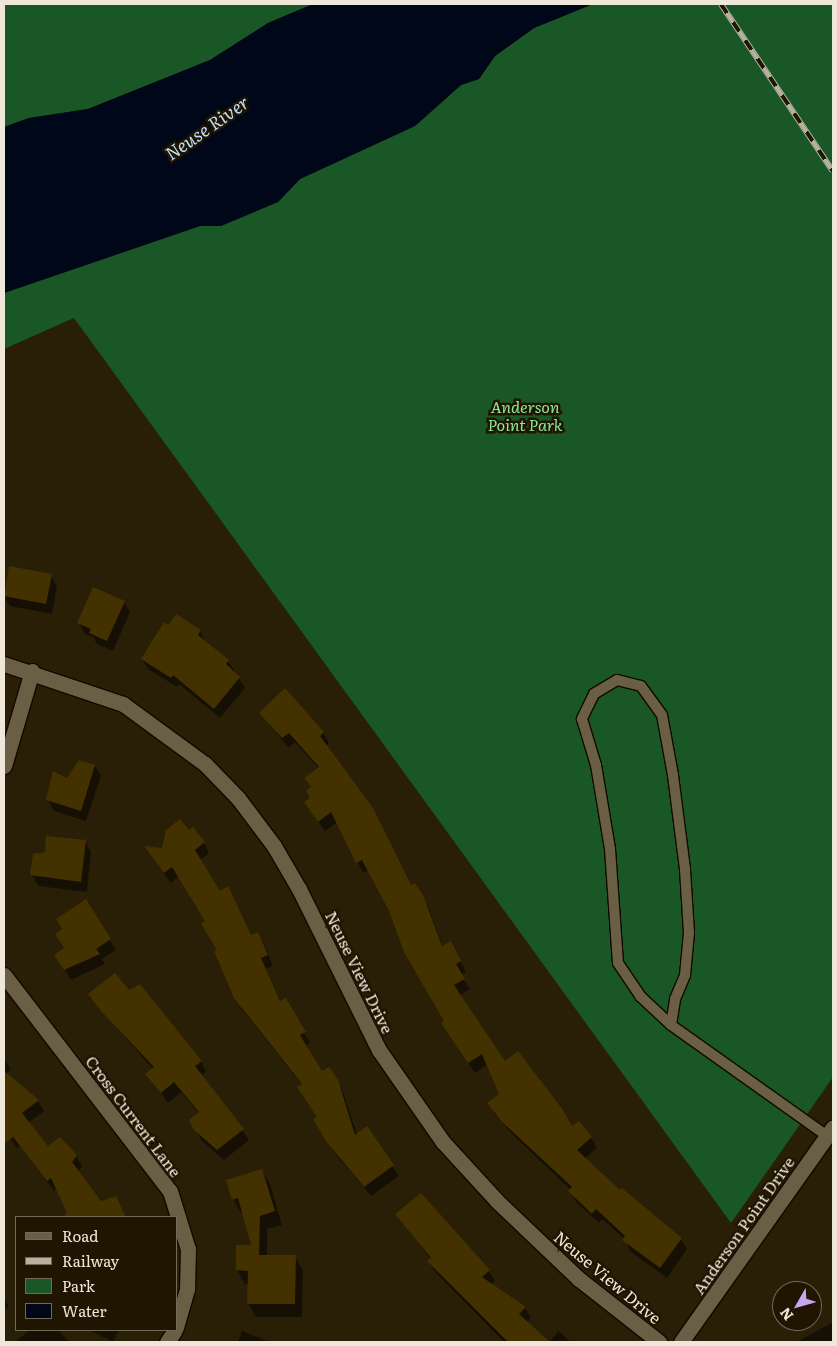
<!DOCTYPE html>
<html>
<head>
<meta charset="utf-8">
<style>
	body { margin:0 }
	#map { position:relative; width:837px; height:1346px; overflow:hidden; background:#291f07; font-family:Literata,serif }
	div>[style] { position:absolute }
	.green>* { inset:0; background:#195727 }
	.water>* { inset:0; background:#000719 }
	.shadow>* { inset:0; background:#0007 }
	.building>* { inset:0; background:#443100 }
	.roads { filter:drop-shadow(1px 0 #120800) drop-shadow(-1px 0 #120800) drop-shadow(0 1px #120800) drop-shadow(0 -1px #120800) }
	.lane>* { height:10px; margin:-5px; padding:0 5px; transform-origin:5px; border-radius:5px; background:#6a5e45 }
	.street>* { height:15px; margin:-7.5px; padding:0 7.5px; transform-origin:7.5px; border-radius:7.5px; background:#6a5e45 }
	.rail>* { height:5.5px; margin-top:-2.75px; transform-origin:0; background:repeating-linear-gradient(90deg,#201501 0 11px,#b9b1a0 0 22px); box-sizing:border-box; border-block:1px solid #b9b1a0 }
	span { translate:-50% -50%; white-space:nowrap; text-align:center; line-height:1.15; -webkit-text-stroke:5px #201501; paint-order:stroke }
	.park-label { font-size:16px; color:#8aea99; font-style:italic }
	.street-label { font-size:16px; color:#efe8da }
	.water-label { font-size:18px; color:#bdddff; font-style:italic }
	.frame { position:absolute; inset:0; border:5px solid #efe8da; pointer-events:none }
	.legend { position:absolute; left:15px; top:1216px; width:162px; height:115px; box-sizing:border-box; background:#201501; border:1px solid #736958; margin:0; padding:6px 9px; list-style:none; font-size:15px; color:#efe8da }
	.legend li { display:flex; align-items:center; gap:10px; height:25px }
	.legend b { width:25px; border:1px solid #736958 }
	.north { position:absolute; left:772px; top:1281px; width:50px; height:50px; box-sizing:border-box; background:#201501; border:1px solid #736958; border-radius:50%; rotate:232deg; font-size:14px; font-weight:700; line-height:20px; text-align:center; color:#efe8da }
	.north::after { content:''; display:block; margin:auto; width:18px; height:22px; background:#c7a6f0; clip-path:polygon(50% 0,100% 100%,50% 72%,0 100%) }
</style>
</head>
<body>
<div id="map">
	<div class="green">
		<div style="clip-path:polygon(4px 4px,313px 4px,268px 23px,210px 60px,88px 109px,29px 118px,4px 127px)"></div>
		<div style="clip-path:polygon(593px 4px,833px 4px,833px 1077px,731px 1223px,74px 318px,4px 349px,4px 293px,200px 226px,221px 226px,278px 202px,300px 179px,415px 126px,461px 85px,479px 79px,495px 56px,534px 28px)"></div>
	</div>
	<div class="water">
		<div style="clip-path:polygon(313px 4px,593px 4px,534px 28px,495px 56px,479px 79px,461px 85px,415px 126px,300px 179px,278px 202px,221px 226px,200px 226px,4px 293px,4px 127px,29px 118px,88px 109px,210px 60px,268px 23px)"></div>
	</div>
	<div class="shadow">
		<div style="clip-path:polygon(10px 567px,51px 576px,57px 586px,52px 614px,10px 606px,4px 596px)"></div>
		<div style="clip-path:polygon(124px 602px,130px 612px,113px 651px,97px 644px,93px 637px,85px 634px,79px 623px)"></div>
		<div style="clip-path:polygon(169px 627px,200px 630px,205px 642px,228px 661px,245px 688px,220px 718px,179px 684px,177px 687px,148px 669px,142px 659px)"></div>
		<div style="clip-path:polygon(260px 713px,323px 732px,329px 743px,326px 746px,411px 886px,428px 906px,443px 947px,456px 953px,466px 972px,461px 975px,470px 989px,460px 995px,505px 1063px,572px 1128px,579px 1122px,591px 1138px,597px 1148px,584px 1159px,620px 1192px,681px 1239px,687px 1249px,667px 1278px,630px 1251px,625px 1239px,602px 1219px,599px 1223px,576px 1202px,571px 1190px,510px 1132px,495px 1114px,489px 1104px,500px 1095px,488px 1064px,475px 1073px,449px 1034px,446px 1022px,368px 870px,363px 873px,338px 822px,325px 831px,312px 813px,311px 788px,306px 778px,319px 769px,295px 742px,289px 748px)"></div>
		<div style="clip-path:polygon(95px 766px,101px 776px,86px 821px,54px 811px,48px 800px)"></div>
		<div style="clip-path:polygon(189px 832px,204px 843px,209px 853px,200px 860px,220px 893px,228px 888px,251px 936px,258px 934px,264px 944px,273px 966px,266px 969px,281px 1002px,285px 999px,310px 1043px,305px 1046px,321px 1073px,337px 1081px,343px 1092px,357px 1135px,366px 1128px,399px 1176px,371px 1196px,334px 1152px,314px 1120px,318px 1118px,302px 1085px,242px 1009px,207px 922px,179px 876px,171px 883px,146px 848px,163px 850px)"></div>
		<div style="clip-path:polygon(85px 841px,91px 852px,87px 892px,38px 886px,32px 875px,46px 853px)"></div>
		<div style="clip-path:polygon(86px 901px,116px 950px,102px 959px,105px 964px,71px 980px,62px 965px,65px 949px,64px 930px)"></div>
		<div style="clip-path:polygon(129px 992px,201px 1061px,206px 1072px,201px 1076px,249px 1140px,224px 1160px,201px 1140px,195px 1129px,199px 1113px,181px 1092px,168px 1103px,147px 1074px,153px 1069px,96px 1004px)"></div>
		<div style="clip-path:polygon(4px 1057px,11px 1070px,5px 1074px,38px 1101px,44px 1111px,28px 1123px,47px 1148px,76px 1156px,82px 1166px,78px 1172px,100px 1203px,121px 1208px,126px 1217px,70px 1217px,57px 1188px,54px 1191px,20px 1146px,17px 1148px,4px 1130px)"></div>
		<div style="clip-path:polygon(262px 1171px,270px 1184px,282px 1225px,267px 1229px,267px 1256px,295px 1257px,303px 1270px,302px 1317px,256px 1317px,248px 1303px,249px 1284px,245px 1284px,237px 1270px,253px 1246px,243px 1212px,241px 1213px,233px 1199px)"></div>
		<div style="clip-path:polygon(397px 1214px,489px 1271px,495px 1281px,490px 1285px,525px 1308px,531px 1318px,527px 1322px,548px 1342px,504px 1342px,435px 1272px,429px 1262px,431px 1260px)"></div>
		<div style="clip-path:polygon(4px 1297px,9px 1306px,4px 1311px)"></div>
		<div style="clip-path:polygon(833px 1322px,833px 1342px,797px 1342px)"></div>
		<div style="clip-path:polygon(30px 1330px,58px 1330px,69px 1342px,15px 1342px)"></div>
		<div style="clip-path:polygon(89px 1330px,119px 1330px,113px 1342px)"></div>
		<div style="clip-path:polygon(242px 1331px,267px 1341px,267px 1342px,238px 1342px)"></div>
		<div style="clip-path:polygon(558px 1331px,571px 1342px,550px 1342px)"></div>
	</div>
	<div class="building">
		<div style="clip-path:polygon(9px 566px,52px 574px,46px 604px,4px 596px)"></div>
		<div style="clip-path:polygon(93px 587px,125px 601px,107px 641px,89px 633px,91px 629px,77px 623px)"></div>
		<div style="clip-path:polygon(176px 614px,201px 630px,198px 635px,229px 660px,226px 664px,240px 677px,214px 709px,173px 675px,171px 678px,141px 659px,164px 622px,169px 625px)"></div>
		<div style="clip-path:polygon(285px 688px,324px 732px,320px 736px,373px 808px,411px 885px,415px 883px,423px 895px,442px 946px,451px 941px,461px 961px,456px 964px,465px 979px,454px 985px,505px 1061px,518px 1051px,563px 1110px,572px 1126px,579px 1121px,592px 1137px,577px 1150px,620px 1190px,622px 1188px,682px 1238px,660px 1268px,622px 1240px,625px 1236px,596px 1209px,592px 1214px,568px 1191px,572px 1187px,502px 1122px,487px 1103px,499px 1094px,482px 1054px,468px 1063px,441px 1023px,444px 1021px,404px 952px,389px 911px,362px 860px,356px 863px,331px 812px,318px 822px,304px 802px,310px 798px,306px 791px,311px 787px,304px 778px,319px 767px,289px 733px,282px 738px,259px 713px)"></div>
		<div style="clip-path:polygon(79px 760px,95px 765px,81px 811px,46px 800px,53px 771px,67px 778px)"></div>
		<div style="clip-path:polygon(180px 819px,189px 830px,193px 827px,205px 842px,195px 850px,220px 891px,228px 886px,251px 935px,258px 932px,268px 955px,261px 958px,280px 1001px,286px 998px,306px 1032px,300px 1035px,322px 1071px,329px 1067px,338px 1080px,355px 1135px,367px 1126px,394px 1165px,364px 1187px,326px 1141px,313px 1119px,317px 1117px,297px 1087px,302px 1084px,234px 998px,214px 951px,217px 950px,201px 924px,205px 921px,172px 867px,164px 873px,144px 846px,162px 848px,166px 830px)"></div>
		<div style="clip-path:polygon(46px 836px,86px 840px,81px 882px,30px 875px,33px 854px,45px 852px)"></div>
		<div style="clip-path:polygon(86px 899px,111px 939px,96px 949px,100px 954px,64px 970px,54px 955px,64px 948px,55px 934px,62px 929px,56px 919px)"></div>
		<div style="clip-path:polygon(115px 973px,129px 990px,140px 984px,202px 1061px,195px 1066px,244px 1129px,217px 1150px,194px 1130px,189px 1120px,199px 1112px,174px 1082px,161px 1093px,145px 1074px,154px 1067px,101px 1011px,88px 994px)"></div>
		<div style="clip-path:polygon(4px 1071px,39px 1100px,22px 1113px,48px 1146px,60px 1137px,77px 1155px,72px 1162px,101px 1201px,116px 1196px,126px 1217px,63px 1217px,67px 1213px,51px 1178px,47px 1181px,13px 1137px,4px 1144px)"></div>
		<div style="clip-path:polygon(262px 1169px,275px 1211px,260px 1216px,259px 1255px,296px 1255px,295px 1304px,247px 1304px,248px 1271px,236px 1270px,236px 1245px,251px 1245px,238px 1198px,232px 1200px,226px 1180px)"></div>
		<div style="clip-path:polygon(421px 1193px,490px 1270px,482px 1277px,526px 1307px,519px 1314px,550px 1342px,508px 1342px,427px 1261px,431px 1258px,395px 1214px)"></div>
	</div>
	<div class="roads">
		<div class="lane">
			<div style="left:671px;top:1025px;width:26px;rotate:-81deg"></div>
			<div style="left:675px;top:999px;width:26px;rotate:-67deg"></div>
			<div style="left:685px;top:975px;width:42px;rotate:-84.6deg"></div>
			<div style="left:689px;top:933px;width:64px;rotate:-93.6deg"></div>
			<div style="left:685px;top:869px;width:95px;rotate:-97.3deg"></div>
			<div style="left:673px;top:775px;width:61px;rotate:-100.4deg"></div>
			<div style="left:662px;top:715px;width:36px;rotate:-126deg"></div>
			<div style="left:641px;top:686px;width:25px;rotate:-166deg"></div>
			<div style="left:617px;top:680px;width:27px;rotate:149deg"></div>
			<div style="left:594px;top:694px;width:28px;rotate:116deg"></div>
			<div style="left:582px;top:719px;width:48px;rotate:73.1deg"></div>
			<div style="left:596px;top:765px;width:85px;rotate:80.5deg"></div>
			<div style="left:610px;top:849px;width:114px;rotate:86deg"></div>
			<div style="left:618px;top:963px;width:40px;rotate:56deg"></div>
			<div style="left:640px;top:996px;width:42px;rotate:43.1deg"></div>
			<div style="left:671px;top:1025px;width:191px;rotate:35.4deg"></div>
		</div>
		<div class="street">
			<div style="left:4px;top:664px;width:126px;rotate:18.6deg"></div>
			<div style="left:123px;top:704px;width:102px;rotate:36.2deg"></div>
			<div style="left:205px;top:764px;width:47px;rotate:45.9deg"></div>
			<div style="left:238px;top:798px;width:60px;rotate:53.1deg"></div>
			<div style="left:274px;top:846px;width:50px;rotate:59.8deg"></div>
			<div style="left:299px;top:889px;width:180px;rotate:63.6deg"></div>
			<div style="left:379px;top:1050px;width:112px;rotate:55.2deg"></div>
			<div style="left:443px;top:1142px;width:80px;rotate:47.5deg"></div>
			<div style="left:497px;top:1201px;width:113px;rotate:43.6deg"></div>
			<div style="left:579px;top:1279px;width:102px;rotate:38.2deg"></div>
			<div style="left:4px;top:766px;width:99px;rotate:-73.6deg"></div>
			<div style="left:4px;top:975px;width:272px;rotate:52.5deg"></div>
			<div style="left:170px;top:1191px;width:61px;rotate:72.8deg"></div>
			<div style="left:188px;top:1249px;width:40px;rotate:91.4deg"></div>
			<div style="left:187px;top:1289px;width:40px;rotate:106deg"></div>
			<div style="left:167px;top:1342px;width:14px;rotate:-56deg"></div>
			<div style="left:681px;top:1342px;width:263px;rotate:-54.7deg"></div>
		</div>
	</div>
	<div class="rail">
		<div style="left:721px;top:4px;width:201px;rotate:56.2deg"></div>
	</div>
	<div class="park-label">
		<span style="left:525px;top:415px">Anderson<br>Point Park</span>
	</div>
	<div class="street-label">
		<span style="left:360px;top:972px;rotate:64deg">Neuse View Drive</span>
		<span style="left:134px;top:1116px;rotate:53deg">Cross Current Lane</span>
		<span style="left:743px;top:1225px;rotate:-55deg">Anderson Point Drive</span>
		<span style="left:608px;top:1277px;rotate:40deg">Neuse View Drive</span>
	</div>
	<div class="water-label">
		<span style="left:207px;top:128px;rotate:-35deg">Neuse River</span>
	</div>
	<div class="frame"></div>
	<ul class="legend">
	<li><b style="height:6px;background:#6a5e45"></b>Road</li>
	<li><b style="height:6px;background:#b9b1a0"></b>Railway</li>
	<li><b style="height:14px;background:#195727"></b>Park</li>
	<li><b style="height:14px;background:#000719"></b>Water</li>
	</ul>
	<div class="north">N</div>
</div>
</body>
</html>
